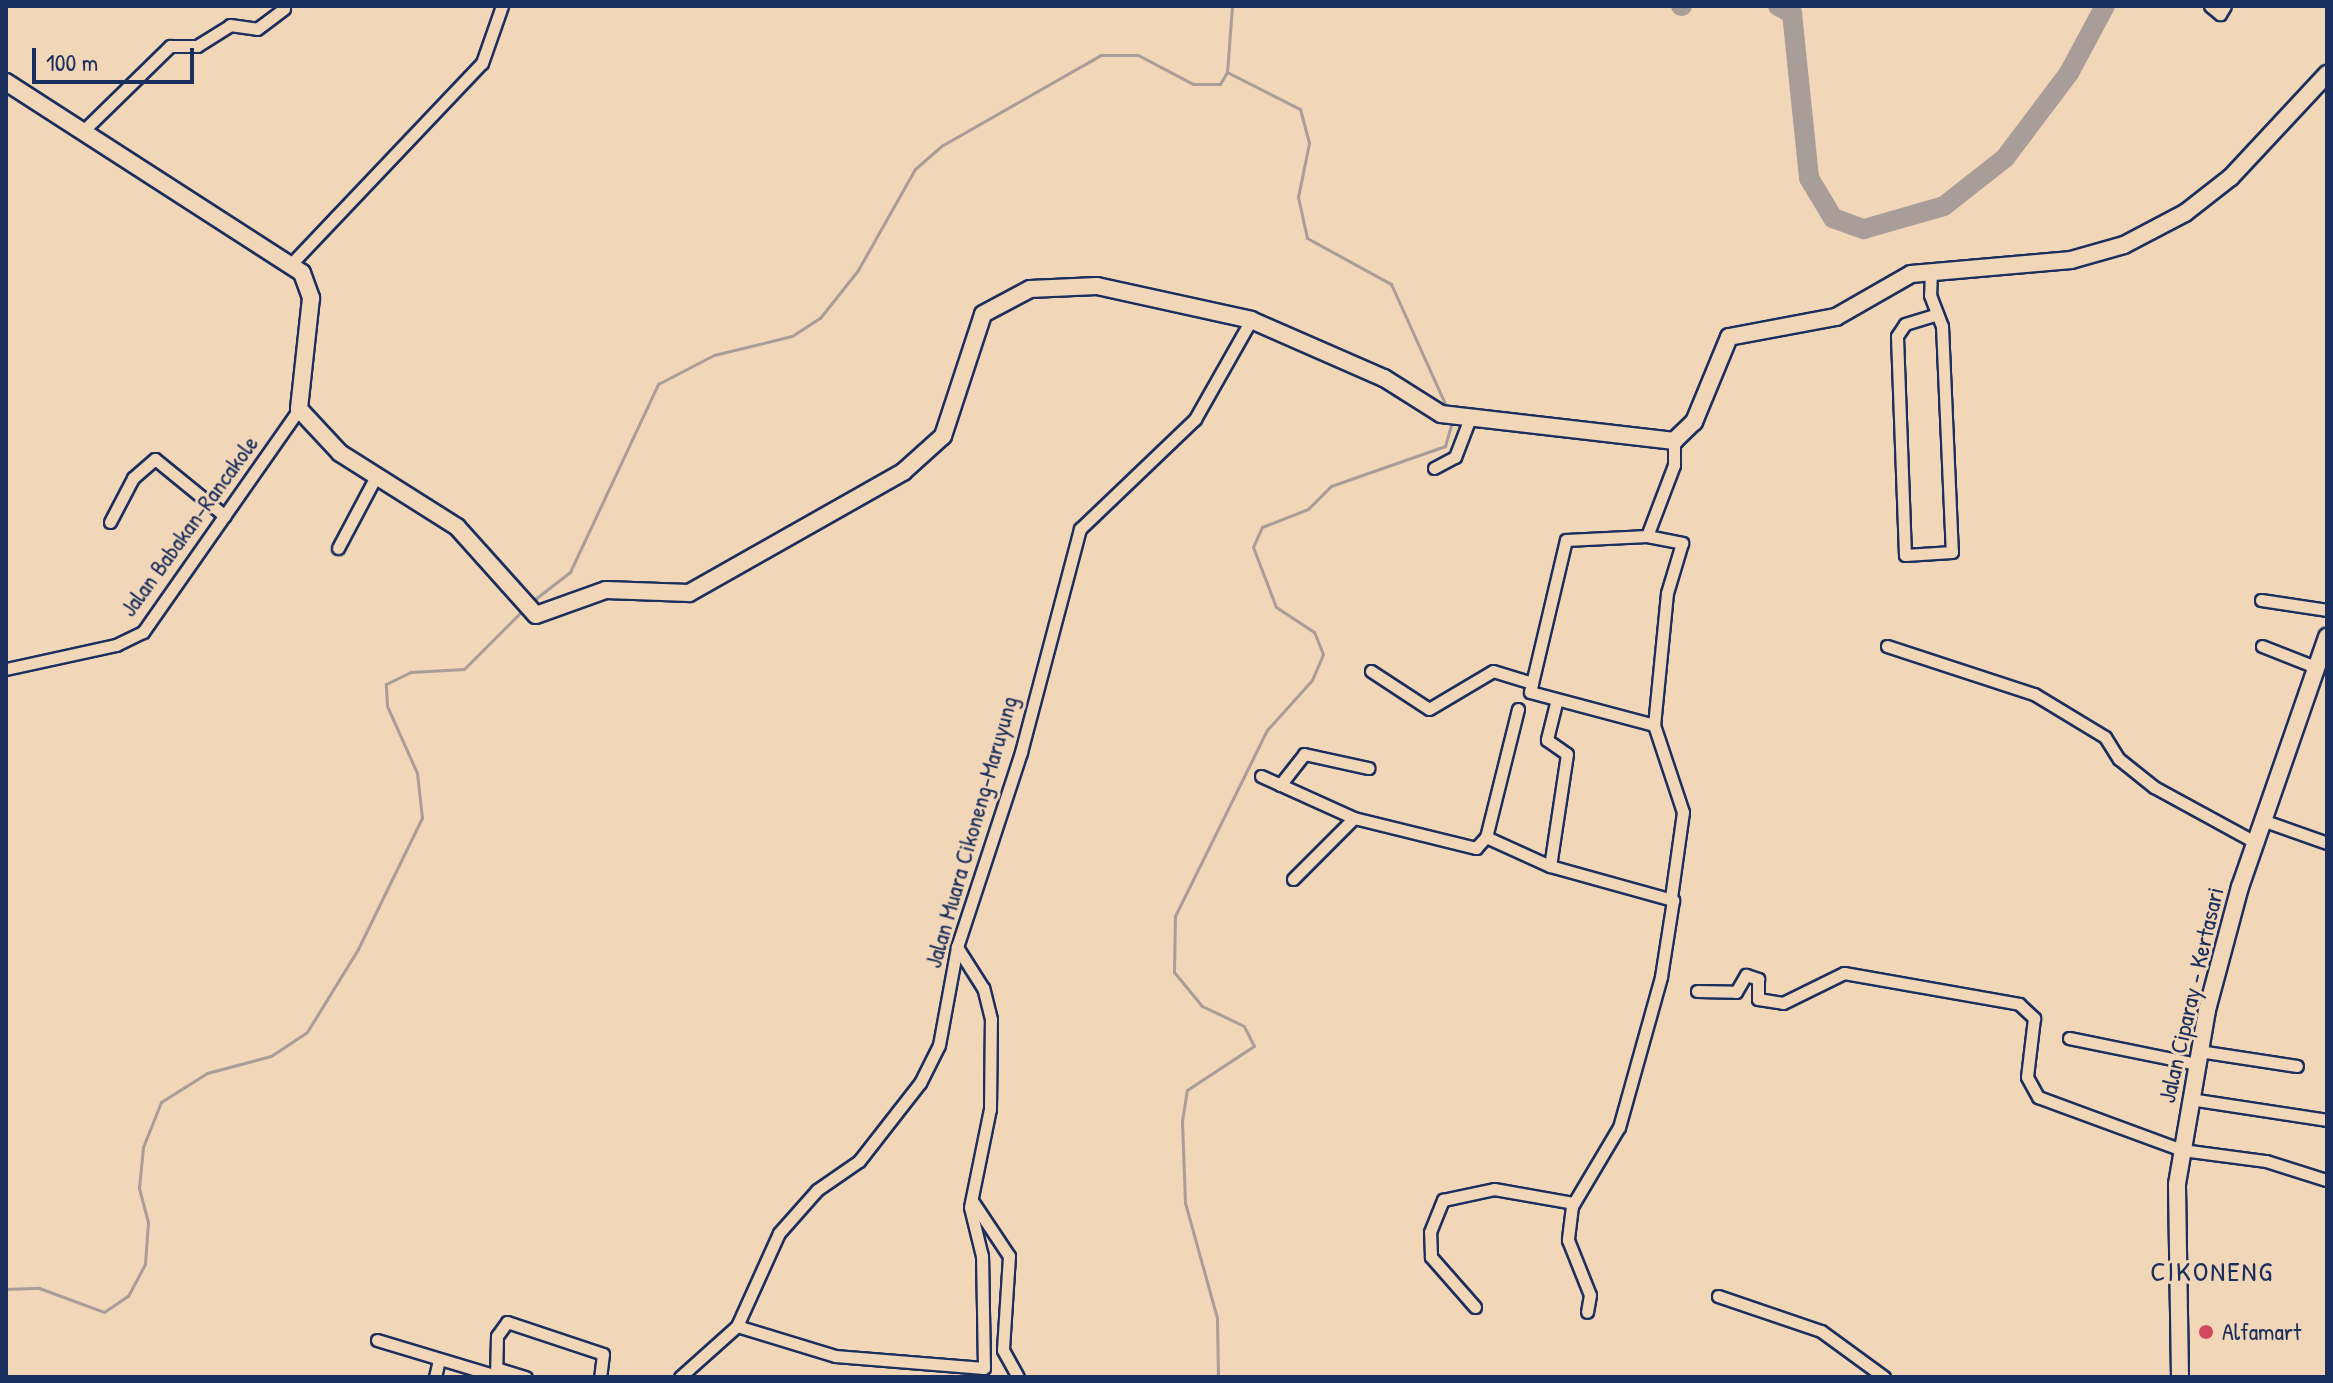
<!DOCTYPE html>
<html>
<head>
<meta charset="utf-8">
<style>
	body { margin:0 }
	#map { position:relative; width:2333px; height:1383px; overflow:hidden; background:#f1d6b8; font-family:"Patrick Hand",sans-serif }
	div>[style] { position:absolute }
	.stream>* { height:3px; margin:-1.5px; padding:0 1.5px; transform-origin:1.5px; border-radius:1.5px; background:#a89d99 }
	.river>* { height:20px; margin:-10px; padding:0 10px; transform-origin:10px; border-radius:10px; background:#a89d99 }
	.roads { filter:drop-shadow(2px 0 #1b2f5e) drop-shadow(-2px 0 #1b2f5e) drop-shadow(0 2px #1b2f5e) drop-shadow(0 -2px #1b2f5e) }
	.street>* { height:11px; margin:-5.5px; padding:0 5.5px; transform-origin:5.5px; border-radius:5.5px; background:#f1d6b8 }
	.secondary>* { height:16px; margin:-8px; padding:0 8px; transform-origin:8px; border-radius:8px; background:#f1d6b8 }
	.dots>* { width:22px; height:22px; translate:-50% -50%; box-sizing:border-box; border:4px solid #f1d6b8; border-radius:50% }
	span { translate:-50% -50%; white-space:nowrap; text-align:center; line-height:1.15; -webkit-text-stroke:6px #f1d6b8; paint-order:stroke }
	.street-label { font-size:24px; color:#1b2f5e }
	.poi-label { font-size:24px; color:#1b2f5e }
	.left { translate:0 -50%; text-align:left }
	.quarter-label { font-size:28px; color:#1b2f5e; letter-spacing:2px }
	.frame { position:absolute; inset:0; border:8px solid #1b2f5e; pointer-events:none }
	.scale { position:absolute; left:32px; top:48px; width:162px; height:36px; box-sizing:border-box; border:4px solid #1b2f5e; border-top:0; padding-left:10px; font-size:24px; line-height:28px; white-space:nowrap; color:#1b2f5e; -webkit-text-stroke:6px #f1d6b8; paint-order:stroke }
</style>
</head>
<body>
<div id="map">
	<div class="stream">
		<div style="left:1232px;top:6px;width:66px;rotate:94.3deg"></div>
		<div style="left:1227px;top:72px;width:82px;rotate:26.9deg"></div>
		<div style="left:1300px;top:109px;width:35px;rotate:75deg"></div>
		<div style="left:1309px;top:143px;width:55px;rotate:101.5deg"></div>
		<div style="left:1298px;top:197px;width:42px;rotate:77.6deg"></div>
		<div style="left:1307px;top:238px;width:96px;rotate:28.7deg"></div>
		<div style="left:1391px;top:284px;width:138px;rotate:65.7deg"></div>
		<div style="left:530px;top:603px;width:51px;rotate:-37.8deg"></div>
		<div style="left:570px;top:572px;width:208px;rotate:-64.9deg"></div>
		<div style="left:658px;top:384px;width:63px;rotate:-27.4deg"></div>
		<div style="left:714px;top:355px;width:80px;rotate:-13.7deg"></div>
		<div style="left:792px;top:336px;width:33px;rotate:-33deg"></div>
		<div style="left:820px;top:318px;width:61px;rotate:-51.6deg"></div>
		<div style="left:858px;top:270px;width:116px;rotate:-60.6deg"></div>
		<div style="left:915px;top:169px;width:37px;rotate:-41deg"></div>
		<div style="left:943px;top:145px;width:182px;rotate:-29.7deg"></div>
		<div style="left:1101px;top:55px;width:37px"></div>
		<div style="left:1138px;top:55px;width:62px;rotate:27.8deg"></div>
		<div style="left:1193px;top:84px;width:27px"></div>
		<div style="left:1220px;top:84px;width:14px;rotate:-60deg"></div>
		<div style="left:6px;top:1289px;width:33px;rotate:-2deg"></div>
		<div style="left:39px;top:1288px;width:69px;rotate:20.3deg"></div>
		<div style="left:104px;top:1312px;width:29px;rotate:-34deg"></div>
		<div style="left:128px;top:1296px;width:36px;rotate:-62deg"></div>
		<div style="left:145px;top:1264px;width:42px;rotate:-85.9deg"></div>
		<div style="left:148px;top:1222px;width:35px;rotate:-105deg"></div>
		<div style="left:139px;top:1188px;width:41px;rotate:-84.4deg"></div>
		<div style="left:143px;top:1147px;width:48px;rotate:-68.2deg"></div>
		<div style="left:161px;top:1102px;width:54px;rotate:-32.2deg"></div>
		<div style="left:207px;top:1073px;width:66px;rotate:-14.9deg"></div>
		<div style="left:271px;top:1056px;width:43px;rotate:-33.7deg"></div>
		<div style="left:307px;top:1032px;width:97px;rotate:-58.4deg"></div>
		<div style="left:358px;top:949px;width:146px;rotate:-64deg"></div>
		<div style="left:422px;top:818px;width:45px;rotate:-96.3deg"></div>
		<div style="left:417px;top:773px;width:73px;rotate:-114.1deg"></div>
		<div style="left:387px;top:706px;width:22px;rotate:-93deg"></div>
		<div style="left:386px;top:684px;width:28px;rotate:-26deg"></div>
		<div style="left:411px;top:672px;width:53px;rotate:-3.2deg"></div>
		<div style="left:464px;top:669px;width:82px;rotate:-45deg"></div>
		<div style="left:1218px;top:1377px;width:59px;rotate:-91deg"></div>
		<div style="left:1217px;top:1318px;width:119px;rotate:-105.5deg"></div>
		<div style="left:1185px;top:1203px;width:82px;rotate:-92.1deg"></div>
		<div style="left:1182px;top:1121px;width:31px;rotate:-81deg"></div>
		<div style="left:1187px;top:1090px;width:80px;rotate:-33.3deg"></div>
		<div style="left:1254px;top:1046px;width:22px;rotate:-117deg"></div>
		<div style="left:1244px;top:1026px;width:47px;rotate:-154.5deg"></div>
		<div style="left:1202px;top:1006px;width:44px;rotate:-129.5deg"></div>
		<div style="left:1174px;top:972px;width:56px;rotate:-89deg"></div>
		<div style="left:1175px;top:916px;width:208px;rotate:-63.7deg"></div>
		<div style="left:1267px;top:730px;width:67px;rotate:-48deg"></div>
		<div style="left:1312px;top:680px;width:28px;rotate:-67deg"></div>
		<div style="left:1323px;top:654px;width:24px;rotate:-112deg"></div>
		<div style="left:1314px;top:632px;width:45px;rotate:-146.7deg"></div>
		<div style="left:1276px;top:607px;width:64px;rotate:-111deg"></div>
		<div style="left:1253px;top:547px;width:22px;rotate:-66deg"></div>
		<div style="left:1262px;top:527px;width:49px;rotate:-21.4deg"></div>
		<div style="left:1308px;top:509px;width:33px;rotate:-45deg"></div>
		<div style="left:1331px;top:486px;width:121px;rotate:-19.3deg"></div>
		<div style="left:1445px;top:446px;width:26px;rotate:-74deg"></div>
	</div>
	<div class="river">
		<div style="left:1681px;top:6px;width:1px"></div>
		<div style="left:1778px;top:6px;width:16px;rotate:27deg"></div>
		<div style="left:1792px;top:13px;width:166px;rotate:84.1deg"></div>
		<div style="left:1809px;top:178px;width:47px;rotate:59deg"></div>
		<div style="left:1833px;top:218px;width:33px;rotate:20deg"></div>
		<div style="left:1864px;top:229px;width:83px;rotate:-16deg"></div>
		<div style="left:1944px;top:206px;width:78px;rotate:-38.2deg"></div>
		<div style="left:2005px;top:158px;width:106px;rotate:-53deg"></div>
		<div style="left:2069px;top:73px;width:76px;rotate:-61.8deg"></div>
	</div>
	<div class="roads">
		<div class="street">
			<div style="left:2210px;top:6px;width:13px;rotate:39deg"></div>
			<div style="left:2220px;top:14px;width:9px;rotate:-58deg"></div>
			<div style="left:83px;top:131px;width:122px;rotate:-44.3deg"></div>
			<div style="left:170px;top:46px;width:27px"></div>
			<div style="left:197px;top:46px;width:39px;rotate:-32deg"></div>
			<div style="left:230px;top:25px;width:27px;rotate:8deg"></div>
			<div style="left:257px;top:29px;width:34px;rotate:-37deg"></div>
			<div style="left:292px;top:263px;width:276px;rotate:-46.5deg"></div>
			<div style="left:482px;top:63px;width:60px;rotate:-70.7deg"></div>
			<div style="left:1931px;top:270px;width:25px;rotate:92deg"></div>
			<div style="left:1930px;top:295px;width:33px;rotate:69deg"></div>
			<div style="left:1942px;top:326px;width:226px;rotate:87.5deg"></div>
			<div style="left:1952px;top:552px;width:47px;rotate:176.3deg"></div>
			<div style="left:1905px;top:555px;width:219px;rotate:-92.1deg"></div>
			<div style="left:1897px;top:336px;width:14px;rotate:-56deg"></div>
			<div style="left:1905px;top:324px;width:30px;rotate:-17deg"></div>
			<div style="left:1434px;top:468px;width:24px;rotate:-28deg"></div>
			<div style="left:1455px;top:457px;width:40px;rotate:-69deg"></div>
			<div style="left:110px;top:522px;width:50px;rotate:-62.4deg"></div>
			<div style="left:133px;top:478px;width:29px;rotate:-41deg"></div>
			<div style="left:155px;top:459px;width:90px;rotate:39.2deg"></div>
			<div style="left:1647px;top:536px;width:36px;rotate:11deg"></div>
			<div style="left:1682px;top:543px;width:52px;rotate:106.7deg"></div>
			<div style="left:1667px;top:593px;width:133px;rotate:95.6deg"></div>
			<div style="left:1654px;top:725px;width:92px;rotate:71.6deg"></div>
			<div style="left:1683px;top:812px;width:86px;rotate:98deg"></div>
			<div style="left:338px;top:548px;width:79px;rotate:-62.1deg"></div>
			<div style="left:2261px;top:600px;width:67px;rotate:8.6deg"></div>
			<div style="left:1887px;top:646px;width:155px;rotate:18.1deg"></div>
			<div style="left:2034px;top:694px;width:83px;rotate:31.2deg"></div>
			<div style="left:2105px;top:737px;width:26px;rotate:58deg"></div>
			<div style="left:2119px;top:759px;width:45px;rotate:38.7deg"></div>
			<div style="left:2154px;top:787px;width:115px;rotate:28.6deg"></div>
			<div style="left:2262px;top:646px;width:57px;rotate:21.6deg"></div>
			<div style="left:6px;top:669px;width:113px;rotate:-12.3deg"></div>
			<div style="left:116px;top:645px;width:30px;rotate:-26deg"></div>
			<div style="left:143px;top:632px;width:272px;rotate:-55deg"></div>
			<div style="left:1371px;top:671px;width:69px;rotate:33.2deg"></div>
			<div style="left:1429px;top:709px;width:74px;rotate:-30.7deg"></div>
			<div style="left:1493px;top:671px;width:41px;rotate:17.1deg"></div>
			<div style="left:1556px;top:703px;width:38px;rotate:104deg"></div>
			<div style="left:1547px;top:740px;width:24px;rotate:35deg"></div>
			<div style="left:1567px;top:754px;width:113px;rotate:98.6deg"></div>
			<div style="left:1550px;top:866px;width:128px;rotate:15.5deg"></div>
			<div style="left:1673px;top:900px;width:78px;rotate:98.9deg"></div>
			<div style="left:1661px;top:977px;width:156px;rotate:105.6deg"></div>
			<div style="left:1619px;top:1127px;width:92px;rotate:120.7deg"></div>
			<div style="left:1572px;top:1206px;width:34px;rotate:97deg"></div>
			<div style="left:1568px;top:1240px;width:59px;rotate:68.2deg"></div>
			<div style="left:1590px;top:1295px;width:17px;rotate:100deg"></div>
			<div style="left:1518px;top:709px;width:132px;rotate:104deg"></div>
			<div style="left:1486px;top:837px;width:70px;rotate:24.4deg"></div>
			<div style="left:1654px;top:725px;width:128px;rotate:-165.1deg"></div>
			<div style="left:1530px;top:692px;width:156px;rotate:-76.7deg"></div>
			<div style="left:1566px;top:540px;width:81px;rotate:-2.8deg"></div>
			<div style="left:1647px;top:536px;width:76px;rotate:-69.2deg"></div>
			<div style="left:1674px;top:465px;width:24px;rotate:-90deg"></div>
			<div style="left:1261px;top:776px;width:102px;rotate:24.3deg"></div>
			<div style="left:1280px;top:785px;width:39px;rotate:-52deg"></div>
			<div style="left:1304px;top:754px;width:66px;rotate:12.3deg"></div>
			<div style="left:2262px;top:820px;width:69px;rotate:19.5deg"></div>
			<div style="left:1293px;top:879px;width:86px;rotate:-45deg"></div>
			<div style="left:1354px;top:818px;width:126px;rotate:13.8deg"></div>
			<div style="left:1476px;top:848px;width:15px;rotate:-48deg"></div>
			<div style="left:1697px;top:991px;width:39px;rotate:1deg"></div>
			<div style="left:1736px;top:992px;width:20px;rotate:-60deg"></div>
			<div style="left:1746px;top:975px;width:13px;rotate:18deg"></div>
			<div style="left:1758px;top:979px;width:20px;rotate:90deg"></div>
			<div style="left:1758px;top:999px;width:25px;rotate:9deg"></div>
			<div style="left:1783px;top:1003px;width:68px;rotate:-26.2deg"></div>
			<div style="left:1844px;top:973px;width:178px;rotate:10deg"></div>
			<div style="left:2019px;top:1004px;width:21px;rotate:43deg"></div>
			<div style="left:2034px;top:1018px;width:59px;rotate:96.8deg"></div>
			<div style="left:2027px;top:1077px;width:23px;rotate:61deg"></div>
			<div style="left:2038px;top:1097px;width:153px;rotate:20.2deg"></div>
			<div style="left:2182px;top:1150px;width:85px;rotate:7.5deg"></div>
			<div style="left:2266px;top:1161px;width:63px;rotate:17.6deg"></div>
			<div style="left:2069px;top:1038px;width:131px;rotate:11.5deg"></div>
			<div style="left:2199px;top:1051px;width:99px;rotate:8.7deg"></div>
			<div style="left:2190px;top:1099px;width:139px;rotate:8.7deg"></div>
			<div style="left:973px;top:1202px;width:65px;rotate:56.3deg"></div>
			<div style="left:1009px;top:1256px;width:94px;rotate:93.7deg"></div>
			<div style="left:1003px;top:1350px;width:31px;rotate:61deg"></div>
			<div style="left:1718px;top:1296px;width:109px;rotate:18.8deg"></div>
			<div style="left:1821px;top:1331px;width:78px;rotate:36.1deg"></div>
			<div style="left:1475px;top:1307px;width:67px;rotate:-131.3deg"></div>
			<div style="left:1431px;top:1257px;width:25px;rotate:-92deg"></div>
			<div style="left:1430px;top:1232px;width:35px;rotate:-68deg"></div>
			<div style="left:1443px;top:1200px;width:52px;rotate:-12.2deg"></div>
			<div style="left:1494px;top:1189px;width:80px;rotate:10deg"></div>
			<div style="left:737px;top:1326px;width:102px;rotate:17deg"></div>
			<div style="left:835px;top:1356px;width:149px;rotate:4.6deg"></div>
			<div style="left:984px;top:1368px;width:112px;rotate:-91deg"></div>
			<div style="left:982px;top:1256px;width:50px;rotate:-103.8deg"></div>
			<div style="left:970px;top:1207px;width:100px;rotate:-78.5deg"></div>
			<div style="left:990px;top:1109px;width:90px;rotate:-89.4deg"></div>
			<div style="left:991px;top:1019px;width:32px;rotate:-104deg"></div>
			<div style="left:983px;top:988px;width:49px;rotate:-122.4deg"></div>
			<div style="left:377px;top:1340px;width:125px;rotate:16.7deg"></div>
			<div style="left:499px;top:1369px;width:28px;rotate:17deg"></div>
			<div style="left:435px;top:1377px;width:17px;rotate:-77deg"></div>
			<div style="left:496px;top:1377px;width:41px;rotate:-88.6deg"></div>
			<div style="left:497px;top:1336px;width:17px;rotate:-54deg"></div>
			<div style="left:507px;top:1322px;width:101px;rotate:18.4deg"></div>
			<div style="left:603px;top:1354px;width:23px;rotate:97deg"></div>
			<div style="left:680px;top:1377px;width:76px;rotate:-41.8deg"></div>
			<div style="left:737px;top:1326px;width:102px;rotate:-65.7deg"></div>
			<div style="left:779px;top:1233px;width:57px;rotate:-48.5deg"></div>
			<div style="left:817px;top:1190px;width:51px;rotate:-34.6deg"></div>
			<div style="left:859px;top:1161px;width:99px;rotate:-52deg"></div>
			<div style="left:920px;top:1083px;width:42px;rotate:-63.4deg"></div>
			<div style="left:939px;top:1045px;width:100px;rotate:-79.6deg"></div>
			<div style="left:957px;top:947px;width:205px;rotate:-71.8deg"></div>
			<div style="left:1021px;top:752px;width:231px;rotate:-75.2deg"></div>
			<div style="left:1080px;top:529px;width:159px;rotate:-43.7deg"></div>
			<div style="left:1195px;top:419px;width:114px;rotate:-60.5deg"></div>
		</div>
		<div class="secondary">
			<div style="left:6px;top:82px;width:352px;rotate:32.8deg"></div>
			<div style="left:302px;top:273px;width:27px;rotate:70deg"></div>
			<div style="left:311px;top:298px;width:112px;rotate:96.2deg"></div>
			<div style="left:299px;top:409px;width:60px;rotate:47deg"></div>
			<div style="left:340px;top:453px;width:138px;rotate:32.3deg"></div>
			<div style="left:457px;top:527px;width:118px;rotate:48.1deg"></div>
			<div style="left:536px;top:615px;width:74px;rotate:-19.7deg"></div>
			<div style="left:606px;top:590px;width:83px;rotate:2.1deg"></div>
			<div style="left:689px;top:593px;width:246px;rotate:-29.5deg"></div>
			<div style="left:903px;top:472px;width:54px;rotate:-42deg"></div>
			<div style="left:943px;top:436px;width:128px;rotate:-71.8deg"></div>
			<div style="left:983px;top:314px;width:53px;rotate:-28deg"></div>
			<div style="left:1030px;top:289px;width:67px;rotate:-2.6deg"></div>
			<div style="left:1097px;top:286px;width:158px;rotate:12.4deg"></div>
			<div style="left:1251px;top:320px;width:145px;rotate:23.6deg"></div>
			<div style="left:1384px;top:378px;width:67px;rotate:32.3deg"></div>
			<div style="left:1441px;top:414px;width:235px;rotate:6.6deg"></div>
			<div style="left:1674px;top:441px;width:28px;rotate:-44deg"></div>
			<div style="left:1694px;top:422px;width:92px;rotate:-67.6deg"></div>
			<div style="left:1729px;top:337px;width:109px;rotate:-10.6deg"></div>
			<div style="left:1836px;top:317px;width:86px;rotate:-29.8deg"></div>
			<div style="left:1911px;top:274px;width:161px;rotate:-5deg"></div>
			<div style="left:2071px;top:260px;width:55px;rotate:-15.8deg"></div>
			<div style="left:2124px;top:245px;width:69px;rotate:-27.7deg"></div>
			<div style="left:2185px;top:213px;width:58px;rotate:-38deg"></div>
			<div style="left:2231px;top:177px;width:141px;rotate:-47deg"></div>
			<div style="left:2180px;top:1377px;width:193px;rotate:-90.9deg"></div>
			<div style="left:2177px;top:1184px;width:177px;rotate:-80.2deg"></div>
			<div style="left:2207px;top:1010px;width:127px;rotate:-75deg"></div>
			<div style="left:2240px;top:887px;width:265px;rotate:-70.8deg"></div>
		</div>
	</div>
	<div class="dots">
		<div style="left:2206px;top:1332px;background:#d1495b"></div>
	</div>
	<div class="street-label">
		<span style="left:189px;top:526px;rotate:-54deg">Jalan Babakan-Rancakole</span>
		<span style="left:971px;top:832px;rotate:-74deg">Jalan Muara Cikoneng-Maruyung</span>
		<span style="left:2191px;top:995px;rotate:-77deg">Jalan Ciparay - Kertasari</span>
	</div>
	<div class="poi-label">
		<span class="left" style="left:2222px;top:1332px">Alfamart</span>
	</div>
	<div class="quarter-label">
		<span style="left:2212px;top:1271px">CIKONENG</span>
	</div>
	<div class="frame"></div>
	<div class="scale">100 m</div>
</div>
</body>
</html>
